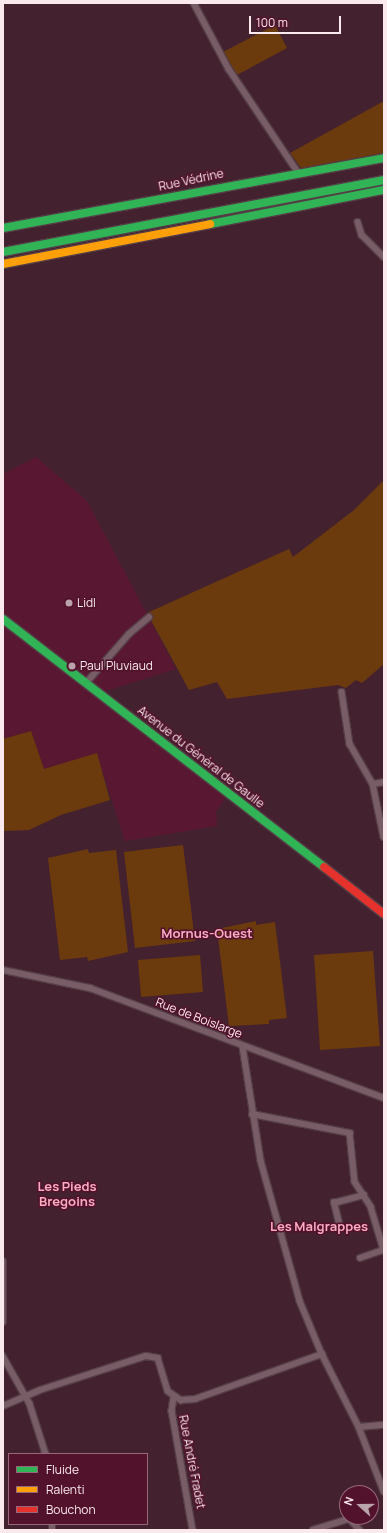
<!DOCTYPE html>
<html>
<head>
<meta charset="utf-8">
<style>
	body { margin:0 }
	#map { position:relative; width:387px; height:1533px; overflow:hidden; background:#44212f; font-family:Manrope,sans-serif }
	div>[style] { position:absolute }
	.built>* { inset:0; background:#5a1732 }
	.green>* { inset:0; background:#6b3b0d }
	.roads { filter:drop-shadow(1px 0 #553e47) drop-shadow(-1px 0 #553e47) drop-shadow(0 1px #553e47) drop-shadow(0 -1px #553e47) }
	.street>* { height:5.5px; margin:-2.75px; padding:0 2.75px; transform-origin:2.75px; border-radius:2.75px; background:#785d66 }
	.fast>* { height:8px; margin:-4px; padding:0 4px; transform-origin:4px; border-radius:4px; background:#30b455 }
	.slow>* { height:8px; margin:-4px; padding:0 4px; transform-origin:4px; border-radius:4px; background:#ff9f0a }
	.jam>* { height:8px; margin:-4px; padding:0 4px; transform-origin:4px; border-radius:4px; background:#e5322d }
	.dots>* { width:11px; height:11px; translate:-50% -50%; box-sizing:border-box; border:2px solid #53122c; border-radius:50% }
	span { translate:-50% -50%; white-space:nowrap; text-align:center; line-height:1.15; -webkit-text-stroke:3px #53122c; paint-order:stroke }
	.street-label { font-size:12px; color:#fae9ed }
	.poi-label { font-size:12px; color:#fae9ed }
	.left { translate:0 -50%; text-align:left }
	.neighbourhood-label { font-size:13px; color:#fbabc2; font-weight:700 }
	.frame { position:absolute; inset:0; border:4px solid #fae9ed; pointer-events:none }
	.legend { position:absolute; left:8px; top:1453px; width:140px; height:72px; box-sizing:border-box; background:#53122c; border:1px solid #966879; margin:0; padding:5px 7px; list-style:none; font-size:12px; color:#fae9ed }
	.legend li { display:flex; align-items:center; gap:8px; height:20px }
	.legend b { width:20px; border:1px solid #966879 }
	.north { position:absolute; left:339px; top:1485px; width:40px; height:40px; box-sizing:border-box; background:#53122c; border:1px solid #966879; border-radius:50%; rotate:291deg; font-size:11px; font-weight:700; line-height:16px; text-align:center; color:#fae9ed }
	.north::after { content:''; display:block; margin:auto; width:14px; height:18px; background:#baa3aa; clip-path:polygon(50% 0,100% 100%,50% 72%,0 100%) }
	.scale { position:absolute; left:249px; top:16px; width:92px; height:18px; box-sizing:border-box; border:2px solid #fae9ed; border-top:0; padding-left:5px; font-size:12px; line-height:14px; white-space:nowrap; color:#fae9ed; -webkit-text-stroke:3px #53122c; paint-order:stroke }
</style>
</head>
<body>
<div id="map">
	<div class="built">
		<div style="clip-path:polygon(36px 457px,87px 501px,176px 669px,103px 692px,227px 795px,216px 812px,217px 826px,125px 841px,97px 754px,44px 769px,31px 731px,3px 739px,3px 474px)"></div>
	</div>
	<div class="green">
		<div style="clip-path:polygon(275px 25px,287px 48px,237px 75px,223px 52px)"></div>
		<div style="clip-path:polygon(384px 101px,384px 153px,301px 168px,290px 153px)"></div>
		<div style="clip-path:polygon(384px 480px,384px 664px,362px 683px,356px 680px,346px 688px,338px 685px,227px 699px,217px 682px,189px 690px,147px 613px,289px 549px,293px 557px,354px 510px)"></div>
		<div style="clip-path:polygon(31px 731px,44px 769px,97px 753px,110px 800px,61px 815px,29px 830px,3px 831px,3px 739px)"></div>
		<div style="clip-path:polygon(183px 845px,195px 941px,135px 948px,124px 852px)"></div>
		<div style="clip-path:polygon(88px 849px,89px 853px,116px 850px,128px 952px,88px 961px,87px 957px,60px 960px,48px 858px)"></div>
		<div style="clip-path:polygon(256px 921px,256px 925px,275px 922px,287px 1018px,269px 1020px,269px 1024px,229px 1026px,217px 929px)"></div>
		<div style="clip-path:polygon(373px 951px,380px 1046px,320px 1050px,314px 955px)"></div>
		<div style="clip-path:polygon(200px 955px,203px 992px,141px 997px,138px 960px)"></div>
	</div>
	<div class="roads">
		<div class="street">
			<div style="left:194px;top:3px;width:75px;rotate:62.1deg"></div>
			<div style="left:229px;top:69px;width:124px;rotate:56.2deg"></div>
			<div style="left:358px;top:222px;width:14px;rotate:73deg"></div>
			<div style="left:362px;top:235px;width:31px;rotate:45deg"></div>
			<div style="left:86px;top:683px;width:65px;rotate:-48.7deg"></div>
			<div style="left:129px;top:634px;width:26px;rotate:-40deg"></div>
			<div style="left:342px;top:692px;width:53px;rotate:81.3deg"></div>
			<div style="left:350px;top:744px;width:46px;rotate:60.1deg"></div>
			<div style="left:373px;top:784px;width:54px;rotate:78.3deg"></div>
			<div style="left:373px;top:784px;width:11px;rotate:-10deg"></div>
			<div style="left:3px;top:970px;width:89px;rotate:11.7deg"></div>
			<div style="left:90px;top:988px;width:314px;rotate:20.5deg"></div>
			<div style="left:243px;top:1047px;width:115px;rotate:81deg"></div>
			<div style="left:261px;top:1161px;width:145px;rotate:74.4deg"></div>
			<div style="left:300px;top:1301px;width:57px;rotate:67.5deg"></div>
			<div style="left:252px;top:1114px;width:100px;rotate:11deg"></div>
			<div style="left:350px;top:1133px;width:49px;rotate:84.2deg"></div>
			<div style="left:355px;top:1182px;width:30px;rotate:57deg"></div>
			<div style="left:371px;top:1207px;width:45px;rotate:73.2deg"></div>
			<div style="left:339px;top:1223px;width:21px;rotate:-104deg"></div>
			<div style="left:334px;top:1203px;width:31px;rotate:-15deg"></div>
			<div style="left:360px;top:1258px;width:24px;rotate:-19deg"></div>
			<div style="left:3px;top:1261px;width:61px;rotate:90deg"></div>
			<div style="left:3px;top:1356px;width:55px;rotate:60.6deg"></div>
			<div style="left:30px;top:1404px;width:52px;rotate:72.3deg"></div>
			<div style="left:174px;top:1398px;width:13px;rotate:99deg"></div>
			<div style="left:172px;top:1411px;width:121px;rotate:80deg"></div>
			<div style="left:3px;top:1406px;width:40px;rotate:-23.4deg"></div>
			<div style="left:40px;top:1390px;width:111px;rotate:-17.8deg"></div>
			<div style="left:146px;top:1356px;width:12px;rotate:9deg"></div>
			<div style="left:158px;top:1358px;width:34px;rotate:73deg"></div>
			<div style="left:168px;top:1391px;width:16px;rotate:35deg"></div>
			<div style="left:181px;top:1400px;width:14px;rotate:-4deg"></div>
			<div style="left:195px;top:1399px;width:135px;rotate:-19.5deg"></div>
			<div style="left:322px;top:1354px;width:82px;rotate:63.1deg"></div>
			<div style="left:359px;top:1427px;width:25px;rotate:-5deg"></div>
			<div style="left:359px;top:1427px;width:69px;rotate:68.7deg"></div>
			<div style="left:52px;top:1530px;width:6px;rotate:-90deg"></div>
			<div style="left:313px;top:1530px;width:39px;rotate:-17deg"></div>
			<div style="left:350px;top:1519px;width:15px;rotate:48deg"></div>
		</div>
		<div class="fast">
			<div style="left:210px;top:224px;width:177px;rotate:-11.1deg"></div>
			<div style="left:3px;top:228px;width:387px;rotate:-10.4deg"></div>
			<div style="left:3px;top:252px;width:388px;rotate:-10.7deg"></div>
			<div style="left:3px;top:619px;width:406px;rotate:37.7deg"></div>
		</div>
		<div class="slow">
			<div style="left:3px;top:264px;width:211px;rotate:-10.9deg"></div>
		</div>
		<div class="jam">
			<div style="left:324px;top:867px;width:76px;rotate:38.1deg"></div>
		</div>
	</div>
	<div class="dots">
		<div style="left:69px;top:603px;background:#baa3aa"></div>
		<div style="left:72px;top:666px;background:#baa3aa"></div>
	</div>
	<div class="street-label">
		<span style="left:191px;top:180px;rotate:-12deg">Rue Védrine</span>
		<span style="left:201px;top:757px;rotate:38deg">Avenue du Général de Gaulle</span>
		<span style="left:199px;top:1018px;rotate:21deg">Rue de Boislarge</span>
		<span style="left:192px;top:1462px;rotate:79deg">Rue André Fradet</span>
	</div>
	<div class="poi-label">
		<span class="left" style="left:77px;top:603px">Lidl</span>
		<span class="left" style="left:80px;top:666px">Paul Pluviaud</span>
	</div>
	<div class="neighbourhood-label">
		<span style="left:207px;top:933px">Mornus-Ouest</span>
		<span style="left:67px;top:1194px">Les Pieds<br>Bregoins</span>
		<span style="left:319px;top:1226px">Les Malgrappes</span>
	</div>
	<div class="frame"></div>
	<ul class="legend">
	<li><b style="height:5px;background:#30b455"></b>Fluide</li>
	<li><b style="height:5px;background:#ff9f0a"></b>Ralenti</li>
	<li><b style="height:5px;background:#e5322d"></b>Bouchon</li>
	</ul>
	<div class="north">N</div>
	<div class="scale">100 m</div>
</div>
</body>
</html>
